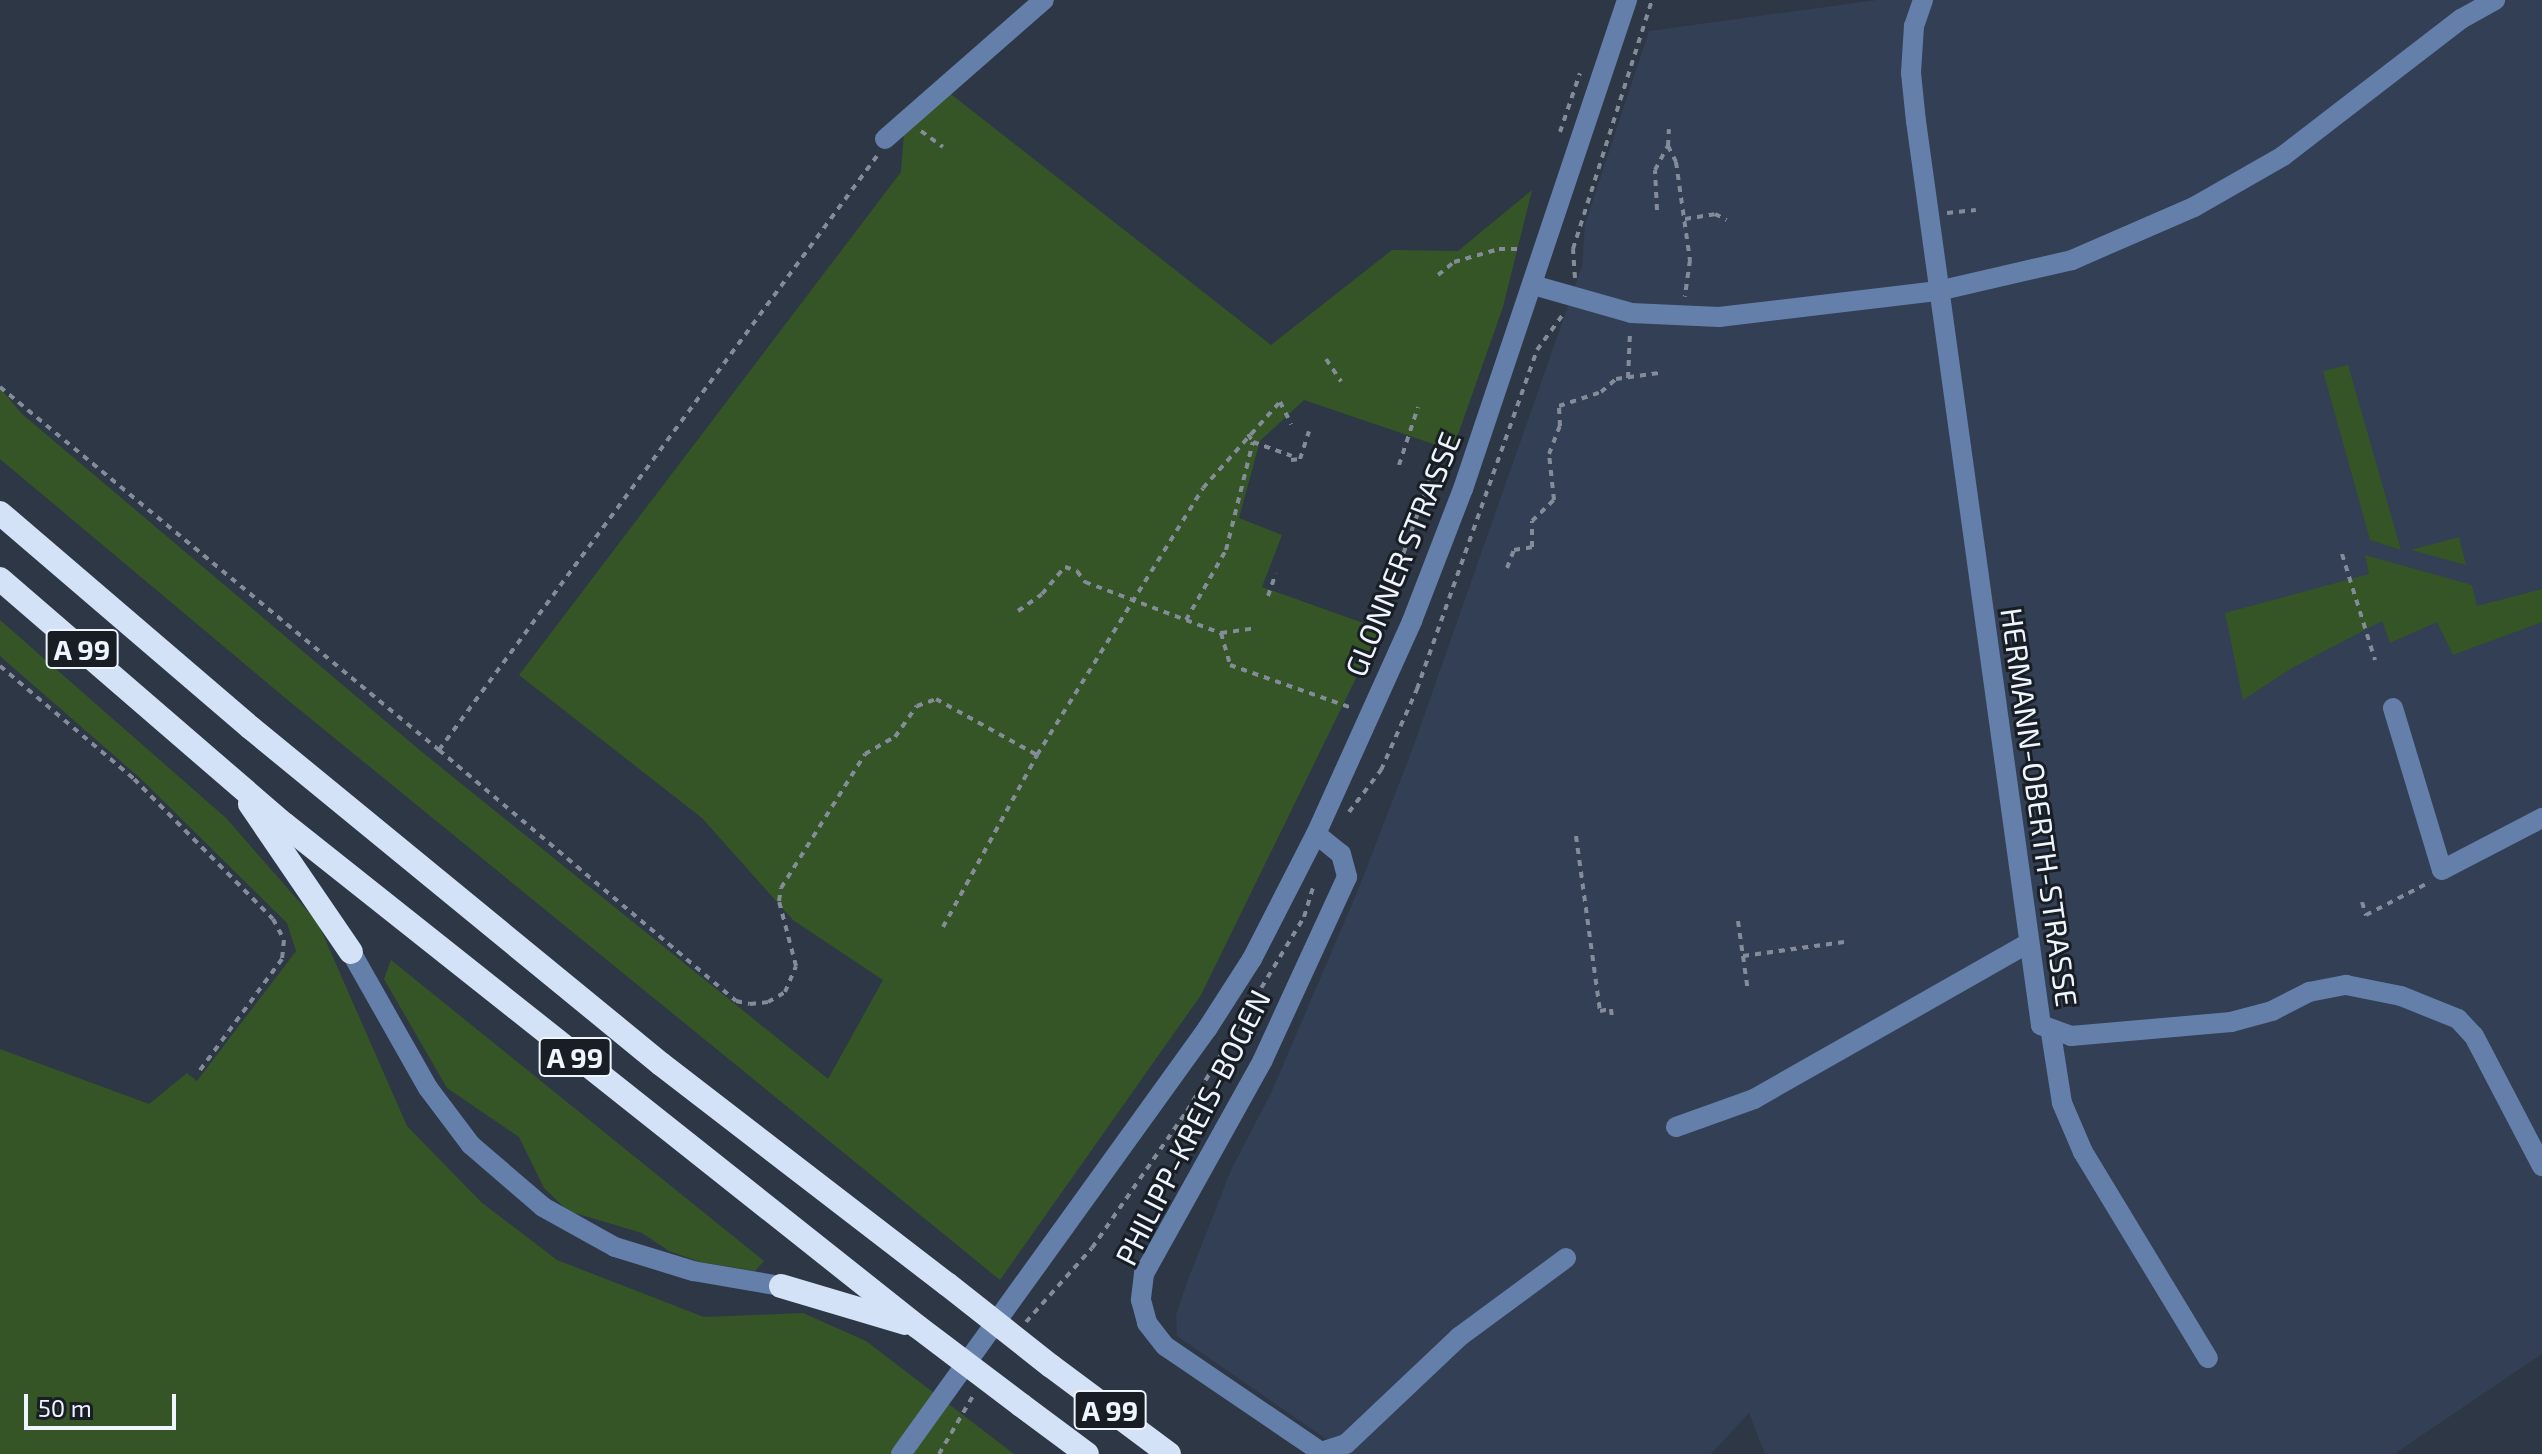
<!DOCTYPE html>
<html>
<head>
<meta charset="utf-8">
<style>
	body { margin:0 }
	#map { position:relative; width:2542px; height:1454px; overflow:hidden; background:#2d3746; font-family:"Exo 2",sans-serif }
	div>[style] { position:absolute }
	.built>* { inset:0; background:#323f54 }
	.green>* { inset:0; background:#355527 }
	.path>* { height:4px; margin-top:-2px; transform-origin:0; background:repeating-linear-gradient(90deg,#848c99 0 6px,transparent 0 12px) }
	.minor>* { height:20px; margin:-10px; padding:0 10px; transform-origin:10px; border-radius:10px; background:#647faa }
	.highway>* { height:24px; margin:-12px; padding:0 12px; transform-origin:12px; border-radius:12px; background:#d4e2f7 }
	.highway-bridge>* { height:24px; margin:-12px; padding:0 12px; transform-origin:12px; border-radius:12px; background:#d4e2f7 }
	span { translate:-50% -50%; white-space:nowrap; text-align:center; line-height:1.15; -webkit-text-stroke:6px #191e25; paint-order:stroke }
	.shield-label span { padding:2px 6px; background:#191e25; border:2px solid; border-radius:6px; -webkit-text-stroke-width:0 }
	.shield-label { font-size:28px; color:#eff5ff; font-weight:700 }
	.street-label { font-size:30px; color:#eff5ff }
	.scale { position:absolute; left:24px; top:1394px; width:152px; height:36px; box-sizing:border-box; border:4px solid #eff5ff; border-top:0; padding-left:10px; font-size:24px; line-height:28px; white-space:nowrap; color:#eff5ff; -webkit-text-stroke:6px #191e25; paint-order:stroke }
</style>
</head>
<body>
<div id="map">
	<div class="built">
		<div style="clip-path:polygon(1876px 0,2542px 0,2542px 1354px,2394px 1454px,1765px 1454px,1749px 1413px,1711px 1454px,1348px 1454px,1177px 1336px,1176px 1315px,1187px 1282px,1231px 1170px,1272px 1091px,1358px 890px,1412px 750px,1582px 266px,1585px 224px,1649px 31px)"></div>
	</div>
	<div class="green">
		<div style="clip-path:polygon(947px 91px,1271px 345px,1392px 250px,1458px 251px,1532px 190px,1503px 307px,1455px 443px,1448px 449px,1304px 400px,1260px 441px,1239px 518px,1282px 535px,1262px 587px,1380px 629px,1201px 995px,1000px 1280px,284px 697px,0 459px,0 388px,22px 414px,422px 752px,828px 1079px,883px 980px,793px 920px,702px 818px,519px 675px,901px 172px,904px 132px)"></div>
		<div style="clip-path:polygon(2348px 365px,2401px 550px,2370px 540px,2323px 371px)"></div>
		<div style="clip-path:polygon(2459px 537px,2466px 565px,2411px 550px)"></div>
		<div style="clip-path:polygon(2365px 555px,2472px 585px,2477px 606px,2542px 589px,2542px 622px,2453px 655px,2437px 622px,2390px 643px,2382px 621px,2292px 668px,2243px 700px,2225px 613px,2369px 574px)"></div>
		<div style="clip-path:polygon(0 620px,226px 818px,318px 923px,407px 1126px,481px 1202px,557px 1260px,704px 1317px,803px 1313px,866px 1341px,1014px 1454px,0 1454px,0 1049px,149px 1104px,187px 1073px,197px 1081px,296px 951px,287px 923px,140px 778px,0 656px)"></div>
		<div style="clip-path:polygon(391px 960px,764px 1261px,755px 1271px,700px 1262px,669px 1251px,642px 1233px,568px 1211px,544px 1188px,519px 1137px,447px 1088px,384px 979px)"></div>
	</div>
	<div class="path">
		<div style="left:921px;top:131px;width:27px;rotate:36deg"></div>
		<div style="left:1560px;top:132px;width:62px;rotate:-71.3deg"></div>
		<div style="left:1668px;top:146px;width:18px;rotate:63deg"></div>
		<div style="left:1676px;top:162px;width:99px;rotate:81.9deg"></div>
		<div style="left:1690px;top:260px;width:37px;rotate:98deg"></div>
		<div style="left:1657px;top:210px;width:40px;rotate:-92.9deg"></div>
		<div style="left:1655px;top:170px;width:27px;rotate:-62deg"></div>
		<div style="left:1668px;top:146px;width:17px;rotate:-87deg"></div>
		<div style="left:1947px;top:213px;width:29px;rotate:-6deg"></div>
		<div style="left:1685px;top:219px;width:30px;rotate:-9deg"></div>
		<div style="left:1715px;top:214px;width:13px;rotate:27deg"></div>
		<div style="left:1438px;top:275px;width:21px;rotate:-39deg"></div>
		<div style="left:1454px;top:262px;width:47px;rotate:-16.1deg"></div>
		<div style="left:1499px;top:249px;width:24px"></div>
		<div style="left:1575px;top:278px;width:29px;rotate:-94deg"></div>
		<div style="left:1573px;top:249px;width:261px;rotate:-72.4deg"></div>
		<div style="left:1326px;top:359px;width:27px;rotate:56deg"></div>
		<div style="left:1628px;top:378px;width:46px;rotate:-87.5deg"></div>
		<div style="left:0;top:387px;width:570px;rotate:39.59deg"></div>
		<div style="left:439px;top:750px;width:738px;rotate:-53.6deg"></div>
		<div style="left:1248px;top:434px;width:9px;rotate:58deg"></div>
		<div style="left:1253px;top:442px;width:41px;rotate:19.7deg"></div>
		<div style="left:1291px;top:460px;width:9px;rotate:-6deg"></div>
		<div style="left:1300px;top:459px;width:29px;rotate:-72deg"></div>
		<div style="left:1399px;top:465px;width:61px;rotate:-71.9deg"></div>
		<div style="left:2342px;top:554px;width:111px;rotate:72.7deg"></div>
		<div style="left:1507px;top:568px;width:19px;rotate:-69deg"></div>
		<div style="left:1514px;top:550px;width:18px;rotate:-9deg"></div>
		<div style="left:1532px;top:547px;width:26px;rotate:-90deg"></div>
		<div style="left:1532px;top:521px;width:30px;rotate:-44deg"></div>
		<div style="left:1554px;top:500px;width:46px;rotate:-96.2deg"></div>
		<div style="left:1549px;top:454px;width:30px;rotate:-69deg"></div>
		<div style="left:1560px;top:426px;width:20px;rotate:-93deg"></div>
		<div style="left:1559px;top:406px;width:44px;rotate:-18.4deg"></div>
		<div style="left:1601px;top:392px;width:20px;rotate:-41deg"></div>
		<div style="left:1616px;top:379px;width:43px;rotate:-7.9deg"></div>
		<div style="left:1268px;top:596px;width:24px;rotate:-71deg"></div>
		<div style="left:1383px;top:610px;width:141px;rotate:-70.2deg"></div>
		<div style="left:1018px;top:611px;width:29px;rotate:-35deg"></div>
		<div style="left:1042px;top:594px;width:35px;rotate:-50deg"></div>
		<div style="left:1065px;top:567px;width:13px;rotate:18deg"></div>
		<div style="left:1077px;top:571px;width:14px;rotate:54deg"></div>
		<div style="left:1085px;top:582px;width:145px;rotate:20.6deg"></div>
		<div style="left:1221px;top:633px;width:33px;rotate:74deg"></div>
		<div style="left:1230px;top:665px;width:129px;rotate:19.4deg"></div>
		<div style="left:1186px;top:620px;width:81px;rotate:-60.3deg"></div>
		<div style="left:1226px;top:550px;width:111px;rotate:-76deg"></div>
		<div style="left:1221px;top:633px;width:35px;rotate:-8deg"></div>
		<div style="left:0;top:666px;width:175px;rotate:40.1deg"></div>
		<div style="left:134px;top:779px;width:197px;rotate:45.2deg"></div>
		<div style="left:273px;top:919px;width:24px;rotate:62deg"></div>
		<div style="left:284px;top:940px;width:19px;rotate:96deg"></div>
		<div style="left:282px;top:959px;width:142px;rotate:126.4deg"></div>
		<div style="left:439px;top:750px;width:389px;rotate:40.2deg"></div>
		<div style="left:736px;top:1001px;width:14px;rotate:12deg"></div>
		<div style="left:750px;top:1004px;width:18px;rotate:-6deg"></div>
		<div style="left:768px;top:1002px;width:20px;rotate:-30deg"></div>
		<div style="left:785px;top:992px;width:28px;rotate:-67deg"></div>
		<div style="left:796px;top:966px;width:67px;rotate:-104.7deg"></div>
		<div style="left:779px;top:901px;width:13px;rotate:-81deg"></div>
		<div style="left:781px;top:888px;width:158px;rotate:-57.9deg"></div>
		<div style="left:865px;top:754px;width:34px;rotate:-30deg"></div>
		<div style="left:895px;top:737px;width:38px;rotate:-55deg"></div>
		<div style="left:917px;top:706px;width:20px;rotate:-20deg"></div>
		<div style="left:936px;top:699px;width:115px;rotate:29deg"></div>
		<div style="left:1349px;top:812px;width:53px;rotate:-52.7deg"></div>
		<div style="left:1381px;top:770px;width:89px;rotate:-66deg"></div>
		<div style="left:1417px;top:689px;width:360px;rotate:-70.5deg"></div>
		<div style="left:1537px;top:350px;width:46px;rotate:-53.9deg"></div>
		<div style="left:1576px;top:836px;width:177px;rotate:82.2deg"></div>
		<div style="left:1600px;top:1011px;width:11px;rotate:-10deg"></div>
		<div style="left:1611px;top:1009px;width:9px;rotate:84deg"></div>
		<div style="left:2362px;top:902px;width:14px;rotate:73deg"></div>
		<div style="left:2366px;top:915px;width:72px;rotate:-27.3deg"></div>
		<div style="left:1738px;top:921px;width:35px;rotate:82deg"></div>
		<div style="left:1743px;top:956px;width:102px;rotate:-7.9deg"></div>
		<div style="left:943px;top:927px;width:196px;rotate:-61.3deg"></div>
		<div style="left:1037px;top:755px;width:314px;rotate:-58.1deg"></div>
		<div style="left:1203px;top:488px;width:115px;rotate:-48.2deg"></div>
		<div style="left:1280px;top:402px;width:25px;rotate:63deg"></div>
		<div style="left:1743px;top:956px;width:35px;rotate:82deg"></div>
		<div style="left:1026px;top:1322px;width:99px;rotate:-48.3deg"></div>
		<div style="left:1092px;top:1248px;width:167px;rotate:-55.3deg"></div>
		<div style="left:1187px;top:1111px;width:227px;rotate:-58.9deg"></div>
		<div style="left:1304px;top:917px;width:34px;rotate:-73deg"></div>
		<div style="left:939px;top:1454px;width:69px;rotate:-59.7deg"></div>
	</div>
	<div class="minor">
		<div style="left:1923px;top:0;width:28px;rotate:109deg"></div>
		<div style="left:1914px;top:26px;width:47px;rotate:93.7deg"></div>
		<div style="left:1911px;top:73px;width:48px;rotate:84.1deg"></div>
		<div style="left:1916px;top:121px;width:913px;rotate:82.13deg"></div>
		<div style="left:2041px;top:1025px;width:32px;rotate:20deg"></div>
		<div style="left:2071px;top:1036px;width:161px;rotate:-5deg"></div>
		<div style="left:2231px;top:1022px;width:42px;rotate:-15deg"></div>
		<div style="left:2272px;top:1011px;width:42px;rotate:-27.2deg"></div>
		<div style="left:2309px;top:992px;width:38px;rotate:-11deg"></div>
		<div style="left:2346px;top:985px;width:56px;rotate:11.3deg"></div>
		<div style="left:2401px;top:996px;width:61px;rotate:22deg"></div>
		<div style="left:2458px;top:1019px;width:23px;rotate:47deg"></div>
		<div style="left:2474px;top:1036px;width:147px;rotate:62.4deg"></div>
		<div style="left:885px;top:139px;width:211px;rotate:-41.2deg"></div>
		<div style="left:1533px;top:285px;width:102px;rotate:15.9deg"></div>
		<div style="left:1631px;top:313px;width:88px;rotate:2.6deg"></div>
		<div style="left:1719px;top:317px;width:221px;rotate:-6.8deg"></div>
		<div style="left:1938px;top:291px;width:138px;rotate:-13deg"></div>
		<div style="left:2072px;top:260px;width:133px;rotate:-23.5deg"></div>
		<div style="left:2194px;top:207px;width:103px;rotate:-29.8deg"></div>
		<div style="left:2283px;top:156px;width:225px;rotate:-37.6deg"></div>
		<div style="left:2461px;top:19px;width:39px;rotate:-29deg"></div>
		<div style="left:2393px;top:708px;width:169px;rotate:73.2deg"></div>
		<div style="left:2442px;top:870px;width:113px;rotate:-27.5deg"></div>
		<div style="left:1316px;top:834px;width:32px;rotate:39deg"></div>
		<div style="left:1341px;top:854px;width:24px;rotate:75deg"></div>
		<div style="left:1347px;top:877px;width:201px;rotate:114.7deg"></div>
		<div style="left:1263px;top:1060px;width:245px;rotate:119.1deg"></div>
		<div style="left:1144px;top:1274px;width:26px;rotate:97deg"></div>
		<div style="left:1141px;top:1300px;width:24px;rotate:75deg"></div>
		<div style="left:1147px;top:1323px;width:29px;rotate:52deg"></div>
		<div style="left:1165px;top:1346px;width:189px;rotate:34.2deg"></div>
		<div style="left:1321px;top:1452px;width:26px;rotate:-18deg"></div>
		<div style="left:1346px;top:1444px;width:156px;rotate:-43.4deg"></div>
		<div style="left:1459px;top:1337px;width:133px;rotate:-36.4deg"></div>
		<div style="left:351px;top:952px;width:156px;rotate:60.5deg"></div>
		<div style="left:428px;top:1088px;width:71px;rotate:53deg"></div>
		<div style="left:471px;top:1145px;width:95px;rotate:40.7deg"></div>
		<div style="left:543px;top:1207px;width:82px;rotate:29.1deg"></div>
		<div style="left:615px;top:1247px;width:82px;rotate:17.1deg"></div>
		<div style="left:693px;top:1271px;width:89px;rotate:9.7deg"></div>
		<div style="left:2051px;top:1033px;width:71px;rotate:81.1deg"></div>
		<div style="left:2062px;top:1103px;width:53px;rotate:66.8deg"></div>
		<div style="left:2083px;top:1152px;width:241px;rotate:58.8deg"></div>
		<div style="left:1676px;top:1127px;width:83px;rotate:-19.7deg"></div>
		<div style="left:1754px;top:1099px;width:314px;rotate:-29.6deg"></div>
		<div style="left:901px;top:1454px;width:524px;rotate:-54.25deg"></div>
		<div style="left:1207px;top:1029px;width:83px;rotate:-57.3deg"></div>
		<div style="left:1252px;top:959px;width:140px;rotate:-62.9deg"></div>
		<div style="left:1316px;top:834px;width:234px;rotate:-65.7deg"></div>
		<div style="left:1412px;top:621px;width:142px;rotate:-68.9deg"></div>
		<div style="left:1463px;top:489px;width:516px;rotate:-71.46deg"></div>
	</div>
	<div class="highway">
		<div style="left:0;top:513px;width:330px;rotate:40.6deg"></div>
		<div style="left:251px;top:728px;width:530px;rotate:39.34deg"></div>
		<div style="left:661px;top:1064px;width:361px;rotate:37.6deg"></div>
		<div style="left:0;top:579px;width:375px;rotate:40.8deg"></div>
		<div style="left:284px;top:824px;width:809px;rotate:38.43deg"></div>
		<div style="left:250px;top:804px;width:179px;rotate:55.7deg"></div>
		<div style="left:781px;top:1286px;width:129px;rotate:16.6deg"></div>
		<div style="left:1051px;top:1366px;width:147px;rotate:36.7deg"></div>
		<div style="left:1021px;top:1405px;width:82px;rotate:36.6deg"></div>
	</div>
	<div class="highway-bridge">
		<div style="left:947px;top:1284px;width:132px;rotate:38.3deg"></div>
		<div style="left:918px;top:1327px;width:129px;rotate:37.1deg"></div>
	</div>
	<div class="shield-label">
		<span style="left:82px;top:649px">A 99</span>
		<span style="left:575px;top:1057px">A 99</span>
		<span style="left:1110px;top:1410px">A 99</span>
	</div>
	<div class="street-label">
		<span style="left:1402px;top:554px;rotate:-68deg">GLONNER STRASSE</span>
		<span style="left:2040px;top:807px;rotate:82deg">HERMANN-OBERTH-STRASSE</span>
		<span style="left:1192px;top:1127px;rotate:-63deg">PHILIPP-KREIS-BOGEN</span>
	</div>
	<div class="scale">50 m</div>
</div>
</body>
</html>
